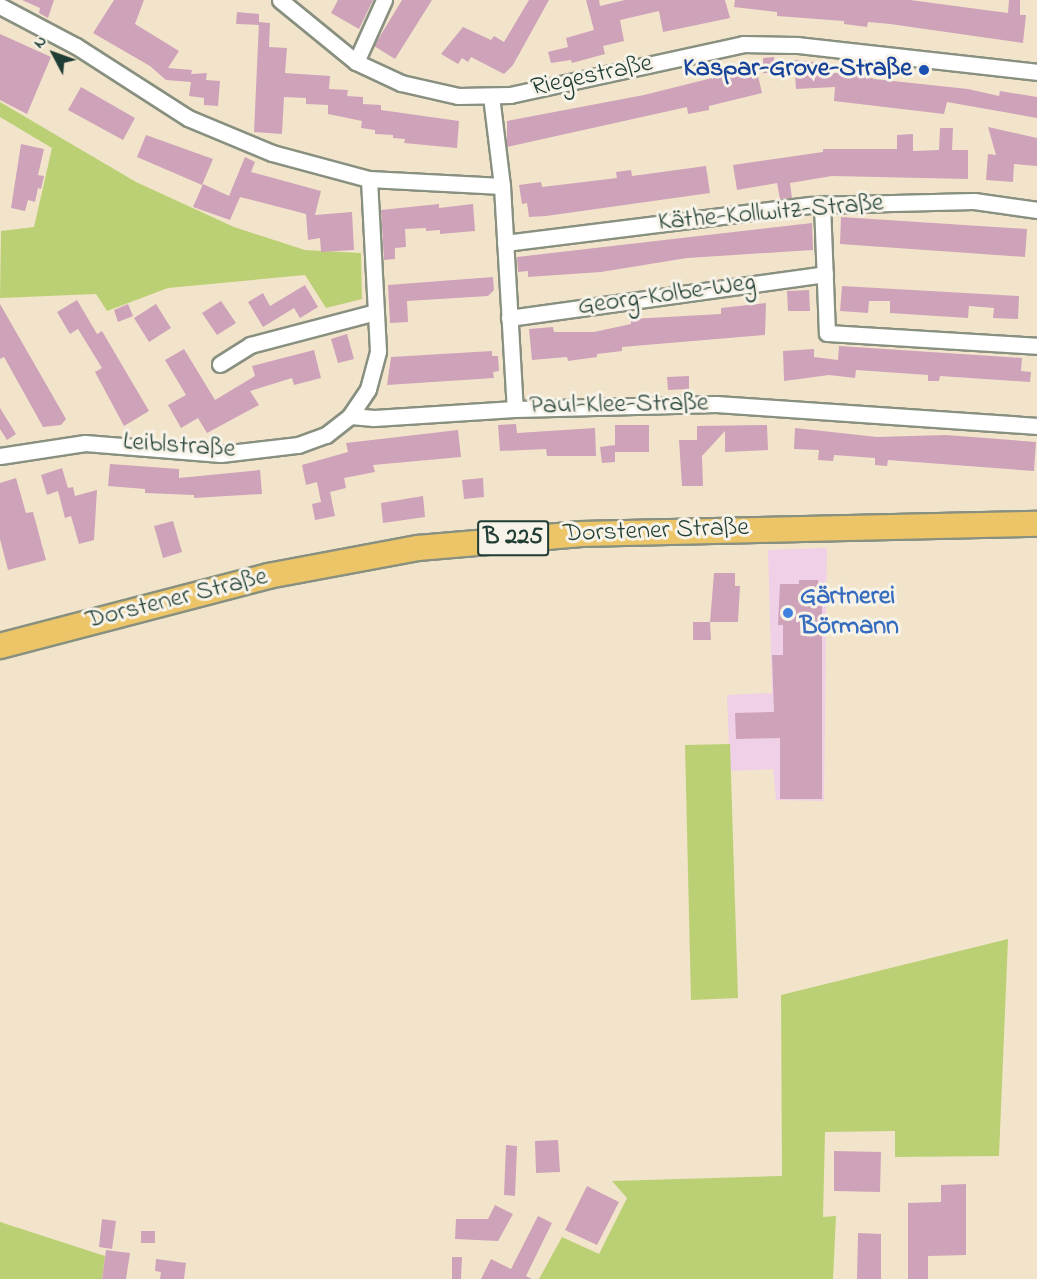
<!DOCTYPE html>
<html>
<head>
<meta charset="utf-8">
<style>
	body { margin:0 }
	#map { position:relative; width:1037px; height:1279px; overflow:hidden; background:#f2e4cb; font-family:"Indie Flower",sans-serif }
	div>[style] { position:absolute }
	.built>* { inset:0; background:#efd0e6 }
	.green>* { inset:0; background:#bbd074 }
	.building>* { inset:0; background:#cea2b9 }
	.roads { filter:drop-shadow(2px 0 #889080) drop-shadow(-2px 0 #889080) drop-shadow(0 2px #889080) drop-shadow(0 -2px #889080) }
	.street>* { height:15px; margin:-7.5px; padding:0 7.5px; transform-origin:7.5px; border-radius:7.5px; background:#fff }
	.primary>* { height:24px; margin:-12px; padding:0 12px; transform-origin:12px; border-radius:12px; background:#edc569 }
	.dots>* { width:16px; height:16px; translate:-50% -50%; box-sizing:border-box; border:3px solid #f7f3e8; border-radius:50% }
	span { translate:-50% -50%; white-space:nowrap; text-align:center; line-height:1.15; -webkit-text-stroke:6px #f7f3e8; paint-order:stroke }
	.shield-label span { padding:2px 4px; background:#f7f3e8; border:2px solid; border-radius:4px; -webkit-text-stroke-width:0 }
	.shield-label { font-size:24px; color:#1f3d34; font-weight:700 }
	.transit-label { font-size:26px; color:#164399; font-weight:700 }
	.right { translate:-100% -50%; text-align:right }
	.street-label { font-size:26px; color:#1f3d34 }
	.shop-label { font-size:26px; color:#366cbe; font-weight:700 }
	.left { translate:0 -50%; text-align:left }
	.north { position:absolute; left:24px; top:24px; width:60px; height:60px; -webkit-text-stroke:4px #f7f3e8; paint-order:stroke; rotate:311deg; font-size:16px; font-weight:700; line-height:24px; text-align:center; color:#1f3d34 }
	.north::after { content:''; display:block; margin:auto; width:21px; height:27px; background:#1f3d34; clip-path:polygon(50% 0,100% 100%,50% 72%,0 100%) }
</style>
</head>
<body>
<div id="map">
	<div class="built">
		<div style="clip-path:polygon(827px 548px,824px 801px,776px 800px,773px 769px,730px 771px,727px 695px,772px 693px,768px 550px)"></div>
	</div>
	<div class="green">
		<div style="clip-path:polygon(0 102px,136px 182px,234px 227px,305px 250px,361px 253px,362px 299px,326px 308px,305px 275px,168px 288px,107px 311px,96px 294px,0 298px,1px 231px,34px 227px,52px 148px,0 117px)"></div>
		<div style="clip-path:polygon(730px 744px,738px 998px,691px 1000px,685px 745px)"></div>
		<div style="clip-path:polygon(1008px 939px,999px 1156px,895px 1157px,895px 1131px,825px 1132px,823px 1217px,836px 1216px,833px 1279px,539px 1279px,562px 1237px,599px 1254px,627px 1198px,612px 1181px,782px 1176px,781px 995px)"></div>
		<div style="clip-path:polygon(0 1222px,105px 1256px,102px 1279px,0 1279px)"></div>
	</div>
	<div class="building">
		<div style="clip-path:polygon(22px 0,54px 0,48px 18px,39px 13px,40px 8px)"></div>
		<div style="clip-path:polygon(114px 0,144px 0,135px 24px,179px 51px,168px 68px,192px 70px,191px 74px,207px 73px,206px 80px,220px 81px,218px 106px,204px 105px,204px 98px,189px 96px,191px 82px,166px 80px,150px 66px,93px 33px)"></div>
		<div style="clip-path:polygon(338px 0,373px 0,359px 29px,331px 13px)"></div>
		<div style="clip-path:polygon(402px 0,432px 0,395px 59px,374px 46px)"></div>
		<div style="clip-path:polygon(529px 0,549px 0,513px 65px,504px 74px,471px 57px,468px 62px,462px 58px,458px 64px,441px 54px,463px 27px,491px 40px,494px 36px,504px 42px)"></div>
		<div style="clip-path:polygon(586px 0,599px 0,600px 6px,625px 0,725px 0,730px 18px,663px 32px,659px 11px,620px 20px,624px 41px,603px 46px,605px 54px,572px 63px,571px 60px,551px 63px,548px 52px,568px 47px,566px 38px,594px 30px)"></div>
		<div style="clip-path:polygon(735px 0,910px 0,1008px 13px,1009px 0,1020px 0,1020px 15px,1026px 15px,1023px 43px,890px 24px,868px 22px,867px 27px,844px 24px,844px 21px,777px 16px,777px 12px,734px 7px)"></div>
		<div style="clip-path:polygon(237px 12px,259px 14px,259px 25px,236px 24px)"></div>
		<div style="clip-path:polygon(259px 22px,270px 23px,269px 47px,287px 48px,285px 73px,330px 76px,329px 89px,348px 90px,347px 96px,363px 97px,363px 104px,381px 105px,381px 110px,459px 121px,457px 148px,404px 143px,405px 139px,393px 138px,393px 135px,375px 134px,375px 130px,361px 128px,362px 121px,328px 114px,328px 105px,306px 104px,306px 98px,284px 97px,282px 134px,254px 132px)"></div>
		<div style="clip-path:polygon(0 34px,51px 57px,27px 114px,0 100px)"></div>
		<div style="clip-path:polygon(774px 57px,775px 73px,763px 73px,763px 58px)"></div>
		<div style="clip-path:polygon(794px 60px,815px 62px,814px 74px,858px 72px,874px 79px,968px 89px,999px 96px,1000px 91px,1037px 97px,1037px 118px,947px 102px,944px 114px,834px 101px,835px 87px,796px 89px)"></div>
		<div style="clip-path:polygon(756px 67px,762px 93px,709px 106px,709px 110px,688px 114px,687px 107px,507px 147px,507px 121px,644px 95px)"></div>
		<div style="clip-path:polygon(81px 87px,135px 118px,123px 140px,68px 110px)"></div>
		<div style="clip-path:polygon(988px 127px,1037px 138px,1037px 166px,1014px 164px,1013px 182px,986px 180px,988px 154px,996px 155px)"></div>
		<div style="clip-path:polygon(940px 128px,953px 128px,952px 150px,968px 150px,968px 179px,832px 176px,790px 183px,792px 198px,780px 199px,777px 183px,737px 190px,733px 165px,823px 152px,823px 149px,897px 149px,897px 135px,913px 134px,913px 151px,939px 150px)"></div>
		<div style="clip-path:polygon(146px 135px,213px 159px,202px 185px,137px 157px)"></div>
		<div style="clip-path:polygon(21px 144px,44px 149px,38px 175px,44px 176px,41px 189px,38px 188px,35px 202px,28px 200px,25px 211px,11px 208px)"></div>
		<div style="clip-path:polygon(245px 157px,255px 162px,251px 172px,321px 191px,315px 215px,352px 212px,354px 250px,321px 252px,320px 238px,308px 240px,306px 214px,240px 197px,230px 220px,193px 207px,203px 184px,229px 196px)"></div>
		<div style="clip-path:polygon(706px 166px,710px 193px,546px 216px,529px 217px,527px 203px,522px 204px,519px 185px,541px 182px,542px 187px,617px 178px,616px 172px,631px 170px,632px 176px)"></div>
		<div style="clip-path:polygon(439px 204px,439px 208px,473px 204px,475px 231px,440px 234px,440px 230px,426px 231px,426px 228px,405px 229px,406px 247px,395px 248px,395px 259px,384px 260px,381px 210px)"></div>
		<div style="clip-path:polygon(841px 217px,1027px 229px,1025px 257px,840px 244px)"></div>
		<div style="clip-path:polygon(812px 223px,813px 250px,687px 258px,601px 272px,528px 277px,528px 271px,518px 272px,517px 257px)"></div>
		<div style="clip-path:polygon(493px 277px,494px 290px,488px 296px,407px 301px,408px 322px,390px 323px,388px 285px)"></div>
		<div style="clip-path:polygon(305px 285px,318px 307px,300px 318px,294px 308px,263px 327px,248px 302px,263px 293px,270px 306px)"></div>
		<div style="clip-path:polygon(842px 286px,1019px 296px,1018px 319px,993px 318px,994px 308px,969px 306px,968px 318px,890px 313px,890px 301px,869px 301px,868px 313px,840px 311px)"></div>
		<div style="clip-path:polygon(809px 290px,810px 311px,788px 311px,787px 291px)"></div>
		<div style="clip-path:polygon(77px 300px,97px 334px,102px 331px,149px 411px,124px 426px,95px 372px,102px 368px,78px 329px,70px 334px,57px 312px)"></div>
		<div style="clip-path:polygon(221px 301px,236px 323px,217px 335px,202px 313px)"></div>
		<div style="clip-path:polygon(766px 303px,765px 335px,622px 347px,622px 351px,597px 354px,597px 357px,568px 361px,567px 357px,532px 360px,529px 329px,553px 327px,554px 332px,594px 332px,631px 324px,631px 319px,721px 314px,721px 308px)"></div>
		<div style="clip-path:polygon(0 304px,66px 419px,61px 425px,43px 427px,4px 357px,0 359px)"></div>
		<div style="clip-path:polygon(128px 304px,133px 316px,118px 322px,114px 310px)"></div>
		<div style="clip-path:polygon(156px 304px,171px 328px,149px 342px,134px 318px)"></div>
		<div style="clip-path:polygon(347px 334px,354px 359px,338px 363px,331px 339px)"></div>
		<div style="clip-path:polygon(839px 346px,1022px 358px,1021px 371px,1031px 372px,1030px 382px,940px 376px,939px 381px,928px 381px,928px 375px,856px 370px,855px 378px,829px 375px,784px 381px,783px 351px,814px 349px,814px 357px,838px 360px)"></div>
		<div style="clip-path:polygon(184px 349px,215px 400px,255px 376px,252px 366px,314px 350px,321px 378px,294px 385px,292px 378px,250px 391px,259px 405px,207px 433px,198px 418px,181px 428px,168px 405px,186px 395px,165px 360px)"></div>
		<div style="clip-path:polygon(492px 351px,492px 356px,498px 356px,499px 371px,493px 372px,494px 378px,387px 385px,391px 357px)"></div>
		<div style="clip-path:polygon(689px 376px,689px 389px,668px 390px,667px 377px)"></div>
		<div style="clip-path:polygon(0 408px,16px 434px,7px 440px,0 429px)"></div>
		<div style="clip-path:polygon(516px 424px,517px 433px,595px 428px,596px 456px,547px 456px,546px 449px,500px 451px,498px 425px)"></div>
		<div style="clip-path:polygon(615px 425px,649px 425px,649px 452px,615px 452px,615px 462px,602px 463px,600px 447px,615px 445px)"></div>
		<div style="clip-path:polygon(767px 425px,768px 450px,725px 452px,725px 431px,702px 456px,703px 486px,682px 486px,679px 440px,697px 440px,697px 426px)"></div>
		<div style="clip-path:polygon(795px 428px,877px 437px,946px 435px,1036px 442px,1034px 471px,888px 460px,887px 466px,875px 465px,875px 458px,834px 455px,833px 461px,818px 460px,819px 450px,794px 449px)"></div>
		<div style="clip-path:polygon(458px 430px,461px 457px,373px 465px,375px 472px,344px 478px,346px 488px,330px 492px,335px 516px,315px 520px,312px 504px,321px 502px,317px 482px,306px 485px,302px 465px,348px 452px,346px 443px)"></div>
		<div style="clip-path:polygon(110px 464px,179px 469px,179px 478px,260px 470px,262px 494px,194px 498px,194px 495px,145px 493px,145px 489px,108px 486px)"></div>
		<div style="clip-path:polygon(62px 468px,68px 488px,73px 487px,75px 496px,97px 490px,94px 540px,79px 544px,71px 516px,65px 518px,58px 491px,47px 495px,41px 475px)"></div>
		<div style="clip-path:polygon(16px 478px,26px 513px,33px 512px,46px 560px,8px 570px,0 539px,0 483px)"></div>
		<div style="clip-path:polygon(483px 478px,484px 497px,464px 499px,462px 480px)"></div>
		<div style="clip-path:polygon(423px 496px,425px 517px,383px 523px,381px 503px)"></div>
		<div style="clip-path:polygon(173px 521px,182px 552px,163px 558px,154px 526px)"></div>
		<div style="clip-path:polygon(714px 573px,735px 573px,735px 586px,740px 586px,738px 622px,710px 622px)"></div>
		<div style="clip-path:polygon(799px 580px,818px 580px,819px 601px,822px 601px,822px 799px,780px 799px,780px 738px,736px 739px,735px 713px,774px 712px,772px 655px,783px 655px,783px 625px,778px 625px,780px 584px,799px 584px)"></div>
		<div style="clip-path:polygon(693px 622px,710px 622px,711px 640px,693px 640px)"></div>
		<div style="clip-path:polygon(558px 1140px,560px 1172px,536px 1173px,535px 1141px)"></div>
		<div style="clip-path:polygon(506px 1145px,517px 1146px,515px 1196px,504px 1195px)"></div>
		<div style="clip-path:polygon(834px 1151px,881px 1152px,880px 1192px,834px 1191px)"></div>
		<div style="clip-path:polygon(966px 1184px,966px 1255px,928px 1256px,928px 1279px,908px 1279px,908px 1203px,941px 1202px,941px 1185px)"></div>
		<div style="clip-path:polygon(587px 1186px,619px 1202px,597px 1245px,565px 1230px)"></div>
		<div style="clip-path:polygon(495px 1205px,513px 1214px,498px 1241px,455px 1239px,456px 1219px,488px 1219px)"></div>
		<div style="clip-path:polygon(538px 1216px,552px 1223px,526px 1276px,532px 1279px,481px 1279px,491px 1259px,511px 1269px)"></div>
		<div style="clip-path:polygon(102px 1219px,116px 1221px,112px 1249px,99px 1247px)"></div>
		<div style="clip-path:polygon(141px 1231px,155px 1231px,155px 1243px,141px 1243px)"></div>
		<div style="clip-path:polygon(858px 1233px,881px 1234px,881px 1279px,857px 1279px)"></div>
		<div style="clip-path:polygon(106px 1250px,130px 1253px,126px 1279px,102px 1279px)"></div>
		<div style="clip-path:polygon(452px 1257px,462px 1257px,461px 1279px,452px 1279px)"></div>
		<div style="clip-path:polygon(156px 1259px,186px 1263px,184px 1279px,160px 1279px,161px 1272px,155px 1271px)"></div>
	</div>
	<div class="roads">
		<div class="street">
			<div style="left:280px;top:0;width:98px;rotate:39.2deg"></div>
			<div style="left:356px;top:62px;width:50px;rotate:25deg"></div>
			<div style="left:401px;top:83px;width:58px;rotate:12.8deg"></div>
			<div style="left:458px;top:96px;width:52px;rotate:-1.1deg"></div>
			<div style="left:510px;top:95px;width:239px;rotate:-12.3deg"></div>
			<div style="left:743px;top:44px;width:54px;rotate:1.1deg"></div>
			<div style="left:797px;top:45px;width:242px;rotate:6.4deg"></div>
			<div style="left:0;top:6px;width:86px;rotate:27.8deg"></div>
			<div style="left:76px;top:46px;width:133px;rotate:32.7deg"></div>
			<div style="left:188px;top:118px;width:91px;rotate:22.6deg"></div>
			<div style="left:272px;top:153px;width:100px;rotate:15deg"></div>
			<div style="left:369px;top:179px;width:133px;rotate:3deg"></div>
			<div style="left:356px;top:62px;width:68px;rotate:-65.7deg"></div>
			<div style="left:491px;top:96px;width:91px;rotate:83deg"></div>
			<div style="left:502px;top:186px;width:223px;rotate:86.7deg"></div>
			<div style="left:515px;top:409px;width:201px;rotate:-1.4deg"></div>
			<div style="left:716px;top:404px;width:322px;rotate:3.9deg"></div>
			<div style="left:822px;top:204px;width:129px;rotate:87.8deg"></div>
			<div style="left:827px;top:333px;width:210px;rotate:3.5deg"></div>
			<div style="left:505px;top:243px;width:309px;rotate:-7.1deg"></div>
			<div style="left:812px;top:205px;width:162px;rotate:-1.4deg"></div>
			<div style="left:974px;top:201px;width:64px;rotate:8.1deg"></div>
			<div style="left:509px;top:318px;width:319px;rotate:-7.9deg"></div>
			<div style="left:220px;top:364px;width:36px;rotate:-32deg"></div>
			<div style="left:250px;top:345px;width:130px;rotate:-14.7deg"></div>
			<div style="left:350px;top:416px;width:24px;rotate:5deg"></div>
			<div style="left:374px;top:418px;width:141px;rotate:-3.7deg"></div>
			<div style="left:0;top:456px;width:86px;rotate:-8.7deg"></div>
			<div style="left:85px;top:443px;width:136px;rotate:4.6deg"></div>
			<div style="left:221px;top:454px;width:78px;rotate:-6.7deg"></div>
			<div style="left:298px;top:445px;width:30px;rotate:-20deg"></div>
			<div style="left:326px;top:435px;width:31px;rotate:-38deg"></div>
			<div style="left:350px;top:416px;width:32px;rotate:-56deg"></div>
			<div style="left:368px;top:389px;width:39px;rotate:-75deg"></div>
			<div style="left:378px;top:351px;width:172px;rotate:-93deg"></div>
		</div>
		<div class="primary">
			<div style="left:0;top:646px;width:277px;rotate:-14.6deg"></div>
			<div style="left:268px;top:576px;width:153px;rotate:-10.6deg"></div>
			<div style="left:418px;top:548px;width:164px;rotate:-4.9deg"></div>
			<div style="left:581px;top:534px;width:456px;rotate:-1.3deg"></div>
		</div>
	</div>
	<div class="dots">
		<div style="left:924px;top:70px;background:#1a4fb4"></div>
		<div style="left:788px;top:613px;background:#3f7fe0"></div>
	</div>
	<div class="shield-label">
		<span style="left:513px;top:538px">B 225</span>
	</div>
	<div class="transit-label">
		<span class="right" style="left:912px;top:70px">Kaspar-Grove-Straße</span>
	</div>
	<div class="street-label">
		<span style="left:592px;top:77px;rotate:-12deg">Riegestraße</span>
		<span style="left:771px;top:214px;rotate:-5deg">Käthe-Kollwitz-Straße</span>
		<span style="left:667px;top:296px;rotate:-8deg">Georg-Kolbe-Weg</span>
		<span style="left:619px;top:406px;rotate:-1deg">Paul-Klee-Straße</span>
		<span style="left:179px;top:447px;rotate:4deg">Leiblstraße</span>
		<span style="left:656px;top:532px;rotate:-2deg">Dorstener Straße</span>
		<span style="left:177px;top:600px;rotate:-14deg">Dorstener Straße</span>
	</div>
	<div class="shop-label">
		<span class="left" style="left:800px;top:613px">Gärtnerei<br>Börmann</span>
	</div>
	<div class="north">N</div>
</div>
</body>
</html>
